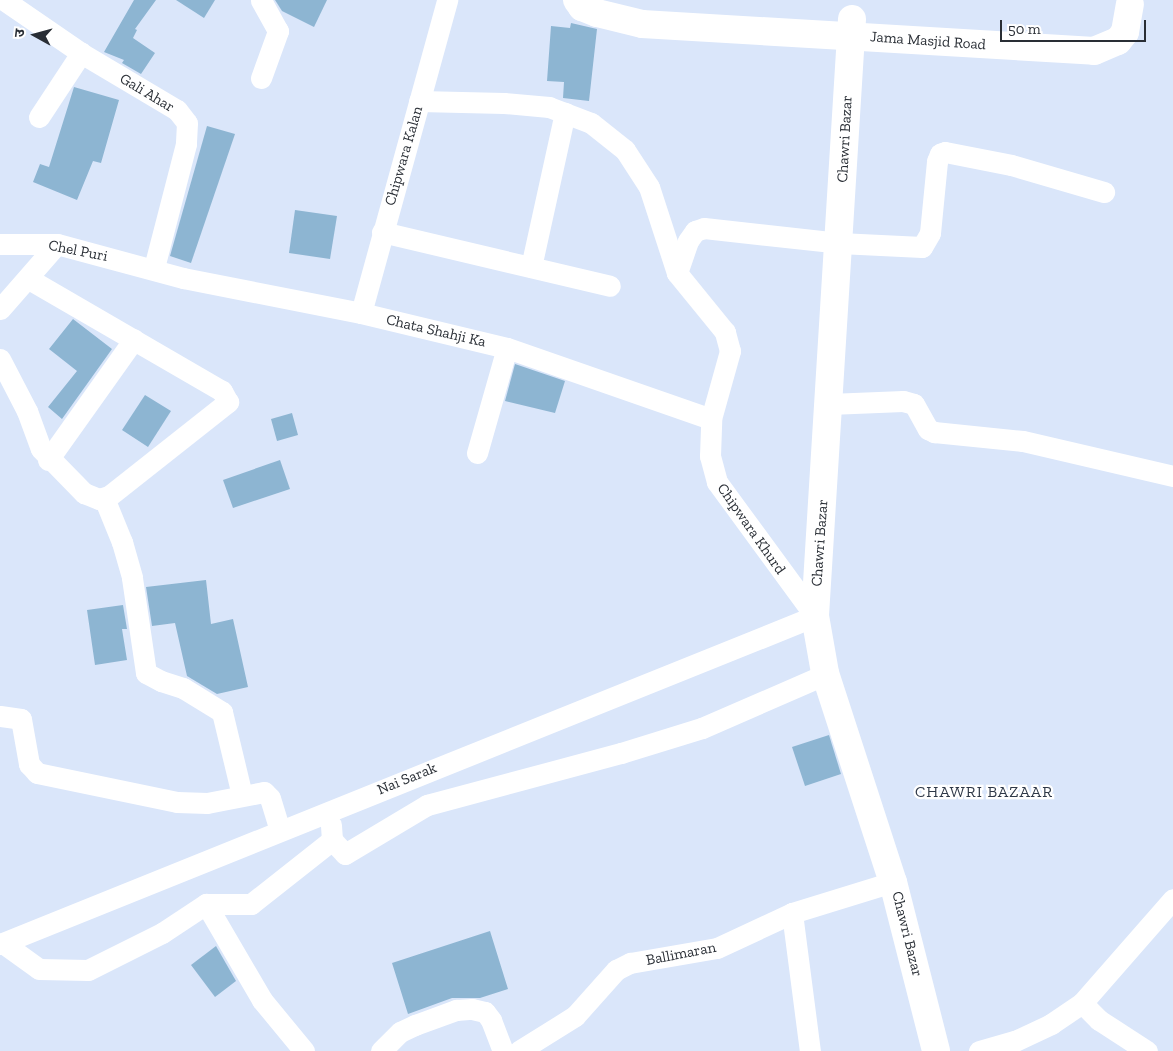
<!DOCTYPE html>
<html>
<head>
<meta charset="utf-8">
<style>
	body { margin:0 }
	#map { position:relative; width:1173px; height:1051px; overflow:hidden; background:#dae6fa; font-family:"Zilla Slab","Noto Sans Devanagari",serif }
	div>[style] { position:absolute }
	.building>* { inset:0; background:#8db5d2 }
	.minor>* { height:21px; margin:-10.5px; padding:0 10.5px; transform-origin:10.5px; border-radius:10.5px; background:#fff }
	.tertiary>* { height:28px; margin:-14px; padding:0 14px; transform-origin:14px; border-radius:14px; background:#fff }
	span { translate:-50% -50%; white-space:nowrap; text-align:center; line-height:1.15; -webkit-text-stroke:4.5px #fff; paint-order:stroke }
	.street-label { font-size:15px; color:#292e35 }
	.neighbourhood-label { font-size:16px; color:#2e3847; letter-spacing:1px }
	.north { position:absolute; left:10px; top:10px; width:50px; height:50px; -webkit-text-stroke:4px #fff; paint-order:stroke; rotate:277deg; font-size:14px; font-weight:700; line-height:20px; text-align:center; color:#292e35 }
	.north::after { content:''; display:block; margin:auto; width:18px; height:22px; background:#292e35; clip-path:polygon(50% 0,100% 100%,50% 72%,0 100%) }
	.scale { position:absolute; left:1000px; top:20px; width:146px; height:22px; box-sizing:border-box; border:2px solid #292e35; border-top:0; padding-left:6px; font-size:15px; line-height:18px; white-space:nowrap; color:#292e35; -webkit-text-stroke:4px #fff; paint-order:stroke }
</style>
</head>
<body>
<div id="map">
	<div class="building">
		<div style="clip-path:polygon(134px 0,156px 0,135px 29px,137px 30px,133px 38px,155px 53px,141px 74px,122px 63px,124px 60px,104px 52px)"></div>
		<div style="clip-path:polygon(176px 0,215px 0,204px 18px)"></div>
		<div style="clip-path:polygon(275px 0,327px 0,314px 27px,282px 11px)"></div>
		<div style="clip-path:polygon(571px 23px,597px 29px,589px 101px,563px 98px,564px 82px,547px 81px,551px 26px,570px 28px)"></div>
		<div style="clip-path:polygon(74px 87px,119px 100px,101px 163px,93px 161px,77px 200px,33px 182px,40px 164px,49px 167px)"></div>
		<div style="clip-path:polygon(207px 126px,235px 134px,191px 263px,170px 256px)"></div>
		<div style="clip-path:polygon(295px 210px,337px 216px,330px 259px,289px 253px)"></div>
		<div style="clip-path:polygon(73px 319px,112px 349px,62px 419px,48px 407px,77px 371px,49px 349px)"></div>
		<div style="clip-path:polygon(515px 364px,565px 381px,555px 413px,505px 401px)"></div>
		<div style="clip-path:polygon(145px 395px,171px 411px,148px 447px,122px 430px)"></div>
		<div style="clip-path:polygon(292px 413px,298px 435px,277px 441px,271px 419px)"></div>
		<div style="clip-path:polygon(280px 460px,290px 489px,233px 508px,223px 480px)"></div>
		<div style="clip-path:polygon(206px 580px,211px 624px,233px 619px,248px 687px,217px 694px,187px 676px,175px 623px,152px 626px,146px 587px)"></div>
		<div style="clip-path:polygon(123px 605px,127px 629px,122px 629px,127px 660px,95px 665px,87px 610px)"></div>
		<div style="clip-path:polygon(829px 735px,841px 774px,805px 786px,792px 747px)"></div>
		<div style="clip-path:polygon(490px 931px,508px 989px,480px 998px,452px 998px,408px 1014px,392px 963px)"></div>
		<div style="clip-path:polygon(216px 946px,236px 981px,215px 997px,191px 965px)"></div>
	</div>
	<div class="minor">
		<div style="left:4px;top:0;width:93px;rotate:34.5deg"></div>
		<div style="left:81px;top:53px;width:112px;rotate:30.7deg"></div>
		<div style="left:177px;top:110px;width:16px;rotate:52deg"></div>
		<div style="left:187px;top:123px;width:21px;rotate:93deg"></div>
		<div style="left:186px;top:144px;width:128px;rotate:104.5deg"></div>
		<div style="left:261px;top:78px;width:50px;rotate:-70.1deg"></div>
		<div style="left:278px;top:31px;width:35px;rotate:-119deg"></div>
		<div style="left:39px;top:117px;width:77px;rotate:-56.7deg"></div>
		<div style="left:382px;top:232px;width:234px;rotate:13.3deg"></div>
		<div style="left:0;top:244px;width:57px"></div>
		<div style="left:57px;top:244px;width:131px;rotate:15.1deg"></div>
		<div style="left:183px;top:278px;width:181px;rotate:11.1deg"></div>
		<div style="left:361px;top:313px;width:150px;rotate:13.5deg"></div>
		<div style="left:507px;top:348px;width:216px;rotate:19.2deg"></div>
		<div style="left:531px;top:267px;width:158px;rotate:-77.6deg"></div>
		<div style="left:677px;top:273px;width:34px;rotate:-71deg"></div>
		<div style="left:688px;top:241px;width:12px;rotate:-55deg"></div>
		<div style="left:695px;top:231px;width:9px;rotate:-18deg"></div>
		<div style="left:704px;top:228px;width:136px;rotate:6.3deg"></div>
		<div style="left:839px;top:243px;width:83px;rotate:2.8deg"></div>
		<div style="left:922px;top:247px;width:16px;rotate:-60deg"></div>
		<div style="left:930px;top:233px;width:72px;rotate:-84.4deg"></div>
		<div style="left:937px;top:161px;width:8px;rotate:-67deg"></div>
		<div style="left:940px;top:154px;width:5px;rotate:-22deg"></div>
		<div style="left:945px;top:152px;width:67px;rotate:11.1deg"></div>
		<div style="left:1011px;top:165px;width:97px;rotate:16.2deg"></div>
		<div style="left:0;top:309px;width:86px;rotate:-48.8deg"></div>
		<div style="left:361px;top:313px;width:325px;rotate:-74.6deg"></div>
		<div style="left:0;top:359px;width:59px;rotate:62.6deg"></div>
		<div style="left:27px;top:411px;width:40px;rotate:69.8deg"></div>
		<div style="left:41px;top:449px;width:62px;rotate:45.7deg"></div>
		<div style="left:84px;top:493px;width:16px;rotate:22deg"></div>
		<div style="left:99px;top:499px;width:10px;rotate:-17deg"></div>
		<div style="left:109px;top:496px;width:152px;rotate:-38.3deg"></div>
		<div style="left:228px;top:402px;width:13px;rotate:-119deg"></div>
		<div style="left:222px;top:391px;width:223px;rotate:-149.9deg"></div>
		<div style="left:829px;top:404px;width:74px;rotate:-2.3deg"></div>
		<div style="left:903px;top:401px;width:11px;rotate:15deg"></div>
		<div style="left:914px;top:404px;width:29px;rotate:61deg"></div>
		<div style="left:928px;top:429px;width:7px;rotate:27deg"></div>
		<div style="left:934px;top:432px;width:89px;rotate:5.8deg"></div>
		<div style="left:1023px;top:441px;width:154px;rotate:13.1deg"></div>
		<div style="left:477px;top:453px;width:109px;rotate:-74.1deg"></div>
		<div style="left:48px;top:460px;width:148px;rotate:-54.6deg"></div>
		<div style="left:104px;top:498px;width:48px;rotate:67.8deg"></div>
		<div style="left:122px;top:542px;width:37px;rotate:74deg"></div>
		<div style="left:132px;top:578px;width:96px;rotate:81.6deg"></div>
		<div style="left:146px;top:673px;width:17px;rotate:28deg"></div>
		<div style="left:161px;top:681px;width:23px;rotate:18deg"></div>
		<div style="left:183px;top:688px;width:46px;rotate:31.6deg"></div>
		<div style="left:222px;top:712px;width:85px;rotate:76.5deg"></div>
		<div style="left:0;top:716px;width:21px;rotate:8deg"></div>
		<div style="left:21px;top:719px;width:46px;rotate:79.9deg"></div>
		<div style="left:29px;top:764px;width:12px;rotate:48deg"></div>
		<div style="left:37px;top:773px;width:143px;rotate:11.7deg"></div>
		<div style="left:177px;top:802px;width:30px;rotate:2deg"></div>
		<div style="left:207px;top:803px;width:58px;rotate:-10.9deg"></div>
		<div style="left:264px;top:792px;width:8px;rotate:45deg"></div>
		<div style="left:270px;top:798px;width:34px;rotate:73deg"></div>
		<div style="left:332px;top:840px;width:19px;rotate:47deg"></div>
		<div style="left:345px;top:854px;width:96px;rotate:-30.9deg"></div>
		<div style="left:427px;top:805px;width:201px;rotate:-15deg"></div>
		<div style="left:621px;top:753px;width:85px;rotate:-17.2deg"></div>
		<div style="left:702px;top:728px;width:135px;rotate:-23.5deg"></div>
		<div style="left:206px;top:904px;width:111px;rotate:59.7deg"></div>
		<div style="left:262px;top:1000px;width:66px;rotate:50.5deg"></div>
		<div style="left:792px;top:913px;width:139px;rotate:82.6deg"></div>
		<div style="left:3px;top:943px;width:44px;rotate:35.8deg"></div>
		<div style="left:39px;top:969px;width:49px;rotate:1.2deg"></div>
		<div style="left:88px;top:970px;width:83px;rotate:-26.6deg"></div>
		<div style="left:162px;top:933px;width:53px;rotate:-33.4deg"></div>
		<div style="left:206px;top:904px;width:45px"></div>
		<div style="left:251px;top:904px;width:103px;rotate:-38.3deg"></div>
		<div style="left:332px;top:840px;width:15px;rotate:-94deg"></div>
		<div style="left:0;top:944px;width:879px;rotate:-21.92deg"></div>
		<div style="left:815px;top:616px;width:166px;rotate:-126.2deg"></div>
		<div style="left:717px;top:482px;width:27px;rotate:-105deg"></div>
		<div style="left:710px;top:456px;width:37px;rotate:-88deg"></div>
		<div style="left:711px;top:419px;width:71px;rotate:-74.4deg"></div>
		<div style="left:730px;top:351px;width:20px;rotate:-105deg"></div>
		<div style="left:725px;top:332px;width:76px;rotate:-129.1deg"></div>
		<div style="left:677px;top:273px;width:90px;rotate:-108deg"></div>
		<div style="left:649px;top:187px;width:44px;rotate:-123deg"></div>
		<div style="left:625px;top:150px;width:43px;rotate:-141.5deg"></div>
		<div style="left:591px;top:123px;width:45px;rotate:-159.1deg"></div>
		<div style="left:549px;top:107px;width:45px;rotate:-174.9deg"></div>
		<div style="left:504px;top:103px;width:85px;rotate:-178.7deg"></div>
		<div style="left:1082px;top:1003px;width:24px;rotate:45deg"></div>
		<div style="left:1099px;top:1020px;width:57px;rotate:32.9deg"></div>
		<div style="left:381px;top:1051px;width:27px;rotate:-45deg"></div>
		<div style="left:400px;top:1032px;width:17px;rotate:-25deg"></div>
		<div style="left:415px;top:1025px;width:44px;rotate:-20.1deg"></div>
		<div style="left:456px;top:1010px;width:16px;rotate:-4deg"></div>
		<div style="left:472px;top:1009px;width:13px;rotate:13deg"></div>
		<div style="left:485px;top:1012px;width:10px;rotate:53deg"></div>
		<div style="left:491px;top:1020px;width:33px;rotate:69deg"></div>
		<div style="left:519px;top:1051px;width:66px;rotate:-32deg"></div>
		<div style="left:575px;top:1016px;width:62px;rotate:-48.3deg"></div>
		<div style="left:616px;top:970px;width:16px;rotate:-27deg"></div>
		<div style="left:630px;top:963px;width:88px;rotate:-9.8deg"></div>
		<div style="left:717px;top:948px;width:83px;rotate:-25deg"></div>
		<div style="left:792px;top:913px;width:106px;rotate:-17.1deg"></div>
		<div style="left:979px;top:1051px;width:37px;rotate:-16deg"></div>
		<div style="left:1015px;top:1041px;width:40px;rotate:-25deg"></div>
		<div style="left:1051px;top:1024px;width:37px;rotate:-34deg"></div>
		<div style="left:1082px;top:1003px;width:138px;rotate:-48.8deg"></div>
	</div>
	<div class="tertiary">
		<div style="left:577px;top:0;width:9px;rotate:54deg"></div>
		<div style="left:582px;top:7px;width:16px;rotate:22deg"></div>
		<div style="left:597px;top:13px;width:46px;rotate:13.7deg"></div>
		<div style="left:642px;top:24px;width:453px;rotate:3.4deg"></div>
		<div style="left:1094px;top:51px;width:26px;rotate:-23deg"></div>
		<div style="left:1118px;top:41px;width:11px;rotate:-52deg"></div>
		<div style="left:1125px;top:32px;width:28px;rotate:-80deg"></div>
		<div style="left:852px;top:19px;width:598px;rotate:93.55deg"></div>
		<div style="left:815px;top:616px;width:58px;rotate:80deg"></div>
		<div style="left:825px;top:673px;width:220px;rotate:72deg"></div>
		<div style="left:893px;top:882px;width:174px;rotate:75.7deg"></div>
	</div>
	<div class="street-label">
		<span style="left:928px;top:41px;rotate:4deg">Jama Masjid Road</span>
		<span style="left:147px;top:93px;rotate:31deg">Gali Ahar</span>
		<span style="left:845px;top:139px;rotate:-87deg">Chawri Bazar</span>
		<span style="left:404px;top:156px;rotate:-74deg">Chipwara Kalan</span>
		<span style="left:78px;top:251px;rotate:11deg">Chel Puri</span>
		<span style="left:436px;top:331px;rotate:13deg">Chata Shahji Ka</span>
		<span style="left:751px;top:529px;rotate:55deg">Chipwara Khurd</span>
		<span style="left:820px;top:543px;rotate:-86deg">Chawri Bazar</span>
		<span style="left:407px;top:779px;rotate:-22deg">Nai Sarak</span>
		<span style="left:907px;top:934px;rotate:76deg">Chawri Bazar</span>
		<span style="left:681px;top:954px;rotate:-11deg">Ballimaran</span>
	</div>
	<div class="neighbourhood-label">
		<span style="left:984px;top:792px">CHAWRI BAZAAR</span>
	</div>
	<div class="north">उ</div>
	<div class="scale">50 m</div>
</div>
</body>
</html>
